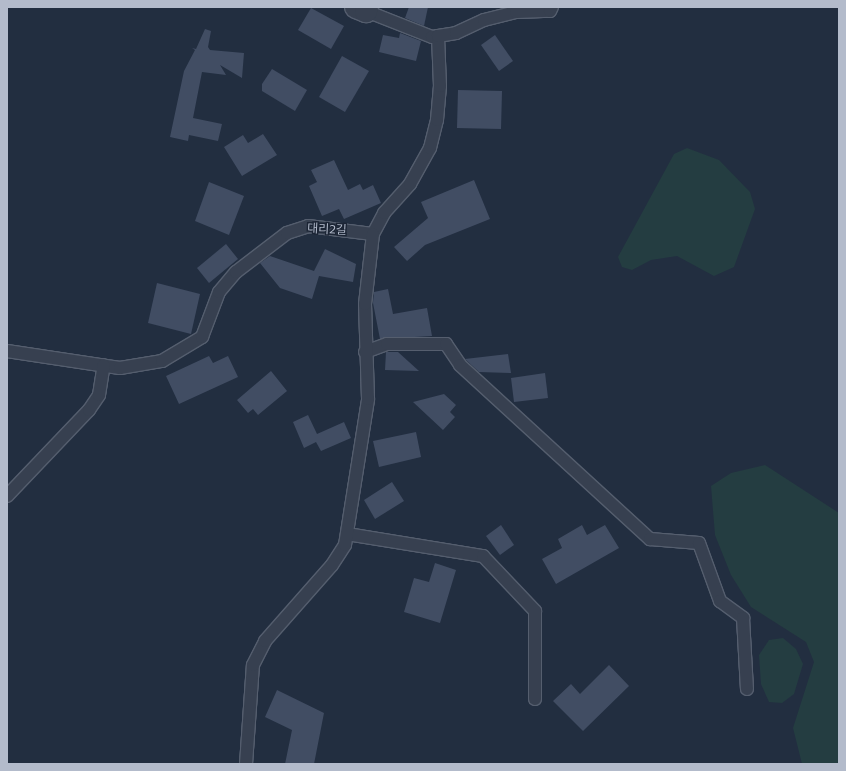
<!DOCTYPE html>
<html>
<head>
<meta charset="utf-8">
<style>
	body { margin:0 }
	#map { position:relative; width:846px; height:771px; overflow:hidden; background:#222e40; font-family:Commissioner,"Noto Sans KR",sans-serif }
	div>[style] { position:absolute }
	.green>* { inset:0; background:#243d41 }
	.building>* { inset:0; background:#414d63 }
	.roads { filter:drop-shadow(1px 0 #555e6e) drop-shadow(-1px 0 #555e6e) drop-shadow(0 1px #555e6e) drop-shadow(0 -1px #555e6e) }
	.service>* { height:12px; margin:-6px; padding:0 6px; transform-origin:6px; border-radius:6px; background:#374050 }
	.minor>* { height:22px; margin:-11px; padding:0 11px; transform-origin:11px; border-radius:11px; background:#374050 }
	span { translate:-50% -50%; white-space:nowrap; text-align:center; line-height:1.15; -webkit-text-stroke:3px #1c2535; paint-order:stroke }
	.street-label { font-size:12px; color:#b3bbcb }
	.frame { position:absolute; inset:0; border:8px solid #b3bbcb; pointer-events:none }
</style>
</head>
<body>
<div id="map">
	<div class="green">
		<div style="clip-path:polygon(687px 148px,719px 160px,750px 192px,755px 209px,734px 267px,714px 276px,677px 256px,651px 260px,632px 270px,622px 267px,618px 257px,674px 154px)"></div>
		<div style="clip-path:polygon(765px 465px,839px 513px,839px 764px,802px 764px,793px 728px,814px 662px,806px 642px,751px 607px,731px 575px,715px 535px,711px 486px,731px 473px)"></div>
		<div style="clip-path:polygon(783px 638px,796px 649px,803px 664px,794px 694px,782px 703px,769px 702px,761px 684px,759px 655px,769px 640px)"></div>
	</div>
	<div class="building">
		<div style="clip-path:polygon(409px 7px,428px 7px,424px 26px,405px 18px)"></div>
		<div style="clip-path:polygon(311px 8px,344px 26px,331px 49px,298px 30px)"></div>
		<div style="clip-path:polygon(205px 29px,211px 31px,208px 47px,210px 50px,244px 53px,242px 78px,220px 65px,226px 75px,202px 72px,193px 118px,222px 124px,218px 141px,189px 135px,188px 141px,170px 137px,184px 71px,195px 50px,192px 48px,196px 49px)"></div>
		<div style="clip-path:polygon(400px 33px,421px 41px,416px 61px,379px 52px,383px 35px,399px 38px)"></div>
		<div style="clip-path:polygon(495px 35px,513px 61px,499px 71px,481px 45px)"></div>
		<div style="clip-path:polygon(342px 56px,369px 71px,345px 112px,319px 97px)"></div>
		<div style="clip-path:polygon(272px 69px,307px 90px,295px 111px,262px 91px,262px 84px)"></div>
		<div style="clip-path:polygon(458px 90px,502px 91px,501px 129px,457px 128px)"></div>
		<div style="clip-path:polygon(263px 134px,277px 155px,242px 176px,224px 147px,243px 135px,248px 143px)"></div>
		<div style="clip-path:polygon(334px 160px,348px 190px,360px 184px,363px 190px,373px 185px,381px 203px,344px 219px,339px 209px,322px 216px,309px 186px,317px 182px,311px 170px)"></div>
		<div style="clip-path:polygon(474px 180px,490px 219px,425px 245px,407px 261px,394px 247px,428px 218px,421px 202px)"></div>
		<div style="clip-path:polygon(209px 182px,244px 196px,229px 235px,195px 221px)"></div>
		<div style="clip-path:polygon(226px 244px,238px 259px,209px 283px,197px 268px)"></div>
		<div style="clip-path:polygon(325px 249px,356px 264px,353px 282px,319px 276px,312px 299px,280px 288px,260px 263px,270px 256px,314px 271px)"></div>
		<div style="clip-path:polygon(157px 283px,200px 294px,191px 334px,148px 323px)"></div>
		<div style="clip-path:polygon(388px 289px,393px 314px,427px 308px,432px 336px,380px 339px,373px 303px,374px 292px)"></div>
		<div style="clip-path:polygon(386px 352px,398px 352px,419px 371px,385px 370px)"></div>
		<div style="clip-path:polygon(508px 354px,511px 373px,479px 372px,465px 359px)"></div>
		<div style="clip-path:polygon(209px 356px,213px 363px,228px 356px,238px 377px,179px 404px,166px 376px)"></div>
		<div style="clip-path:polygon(271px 371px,287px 391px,258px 415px,253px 409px,248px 413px,237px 400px)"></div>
		<div style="clip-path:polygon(545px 373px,548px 398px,514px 402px,511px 378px)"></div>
		<div style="clip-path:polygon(444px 394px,456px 405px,450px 412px,455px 417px,443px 430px,413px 402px)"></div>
		<div style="clip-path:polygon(308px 415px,317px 434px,344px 422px,351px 438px,321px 451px,316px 442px,304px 448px,293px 422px)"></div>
		<div style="clip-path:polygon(416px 432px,421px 457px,379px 467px,373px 441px)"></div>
		<div style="clip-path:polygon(392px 482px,404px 501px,375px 519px,364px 500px)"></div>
		<div style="clip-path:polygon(501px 525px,514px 545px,500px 555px,486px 536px)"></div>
		<div style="clip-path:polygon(582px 525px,587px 535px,605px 525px,619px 548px,556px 584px,542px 559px,562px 548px,558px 539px)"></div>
		<div style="clip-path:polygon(435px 563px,456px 570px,440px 623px,404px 612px,414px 578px,429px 582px)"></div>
		<div style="clip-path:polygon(609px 665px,629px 686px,583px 731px,553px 701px,571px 684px,580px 694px)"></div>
		<div style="clip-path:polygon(277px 690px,324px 713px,314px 764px,285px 764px,292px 730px,265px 717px)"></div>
	</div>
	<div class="roads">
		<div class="service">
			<div style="left:366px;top:11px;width:71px;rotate:21.5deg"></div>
			<div style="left:432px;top:37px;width:6px;rotate:-9deg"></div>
			<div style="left:7px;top:351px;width:114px;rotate:8.6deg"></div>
			<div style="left:120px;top:368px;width:43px;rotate:-9.5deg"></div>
			<div style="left:162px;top:361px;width:47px;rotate:-31deg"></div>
			<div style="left:202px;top:337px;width:48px;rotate:-69.3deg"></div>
			<div style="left:219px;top:292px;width:26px;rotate:-50deg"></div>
			<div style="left:236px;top:272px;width:64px;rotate:-37.4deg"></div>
			<div style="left:287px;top:233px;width:22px;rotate:-18deg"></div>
			<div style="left:308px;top:226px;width:65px;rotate:7deg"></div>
			<div style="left:373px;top:234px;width:24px;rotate:-62deg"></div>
			<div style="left:384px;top:213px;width:39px;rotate:-48deg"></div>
			<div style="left:410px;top:184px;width:41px;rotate:-60.9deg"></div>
			<div style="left:430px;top:148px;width:29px;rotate:-76deg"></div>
			<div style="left:437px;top:120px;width:34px;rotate:-85deg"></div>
			<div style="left:440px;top:86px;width:50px;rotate:-92.3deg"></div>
			<div style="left:438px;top:36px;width:18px;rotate:-9deg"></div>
			<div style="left:456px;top:33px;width:31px;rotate:-25deg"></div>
			<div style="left:484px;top:20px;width:33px;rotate:-14deg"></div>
			<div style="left:516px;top:12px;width:34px;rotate:-2deg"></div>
			<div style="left:550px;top:11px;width:4px;rotate:-63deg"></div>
			<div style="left:365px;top:352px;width:23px;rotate:-20deg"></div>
			<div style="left:387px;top:344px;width:59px"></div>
			<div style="left:446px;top:344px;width:25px;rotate:56deg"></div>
			<div style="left:460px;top:365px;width:258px;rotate:42.5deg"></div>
			<div style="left:650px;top:539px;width:49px;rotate:4.7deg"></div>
			<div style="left:699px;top:543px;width:62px;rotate:70.1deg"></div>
			<div style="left:720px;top:601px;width:29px;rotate:36deg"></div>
			<div style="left:743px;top:618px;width:71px;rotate:86.8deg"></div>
			<div style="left:7px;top:496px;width:119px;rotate:-46.4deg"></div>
			<div style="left:89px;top:410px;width:18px;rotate:-56deg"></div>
			<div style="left:99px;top:395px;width:30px;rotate:-81deg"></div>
			<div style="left:347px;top:534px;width:138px;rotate:9.2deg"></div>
			<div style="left:483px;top:556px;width:76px;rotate:46.6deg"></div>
			<div style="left:535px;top:611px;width:88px;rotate:90deg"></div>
			<div style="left:246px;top:764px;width:99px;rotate:-86deg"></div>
			<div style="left:253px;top:665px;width:27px;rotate:-63deg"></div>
			<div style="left:265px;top:641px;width:101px;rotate:-48.6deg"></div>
			<div style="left:332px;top:565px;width:24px;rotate:-57deg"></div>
			<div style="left:345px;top:545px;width:148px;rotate:-81deg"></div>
			<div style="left:368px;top:399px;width:95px;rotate:-91.8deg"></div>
			<div style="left:365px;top:304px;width:70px;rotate:-83.5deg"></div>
		</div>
		<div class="minor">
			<div style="left:356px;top:7px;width:11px;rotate:22deg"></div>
			<div style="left:366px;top:11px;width:4px;rotate:-76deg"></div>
		</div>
	</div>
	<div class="street-label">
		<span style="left:327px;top:229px;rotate:3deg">대리2길</span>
	</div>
	<div class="frame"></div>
</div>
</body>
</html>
